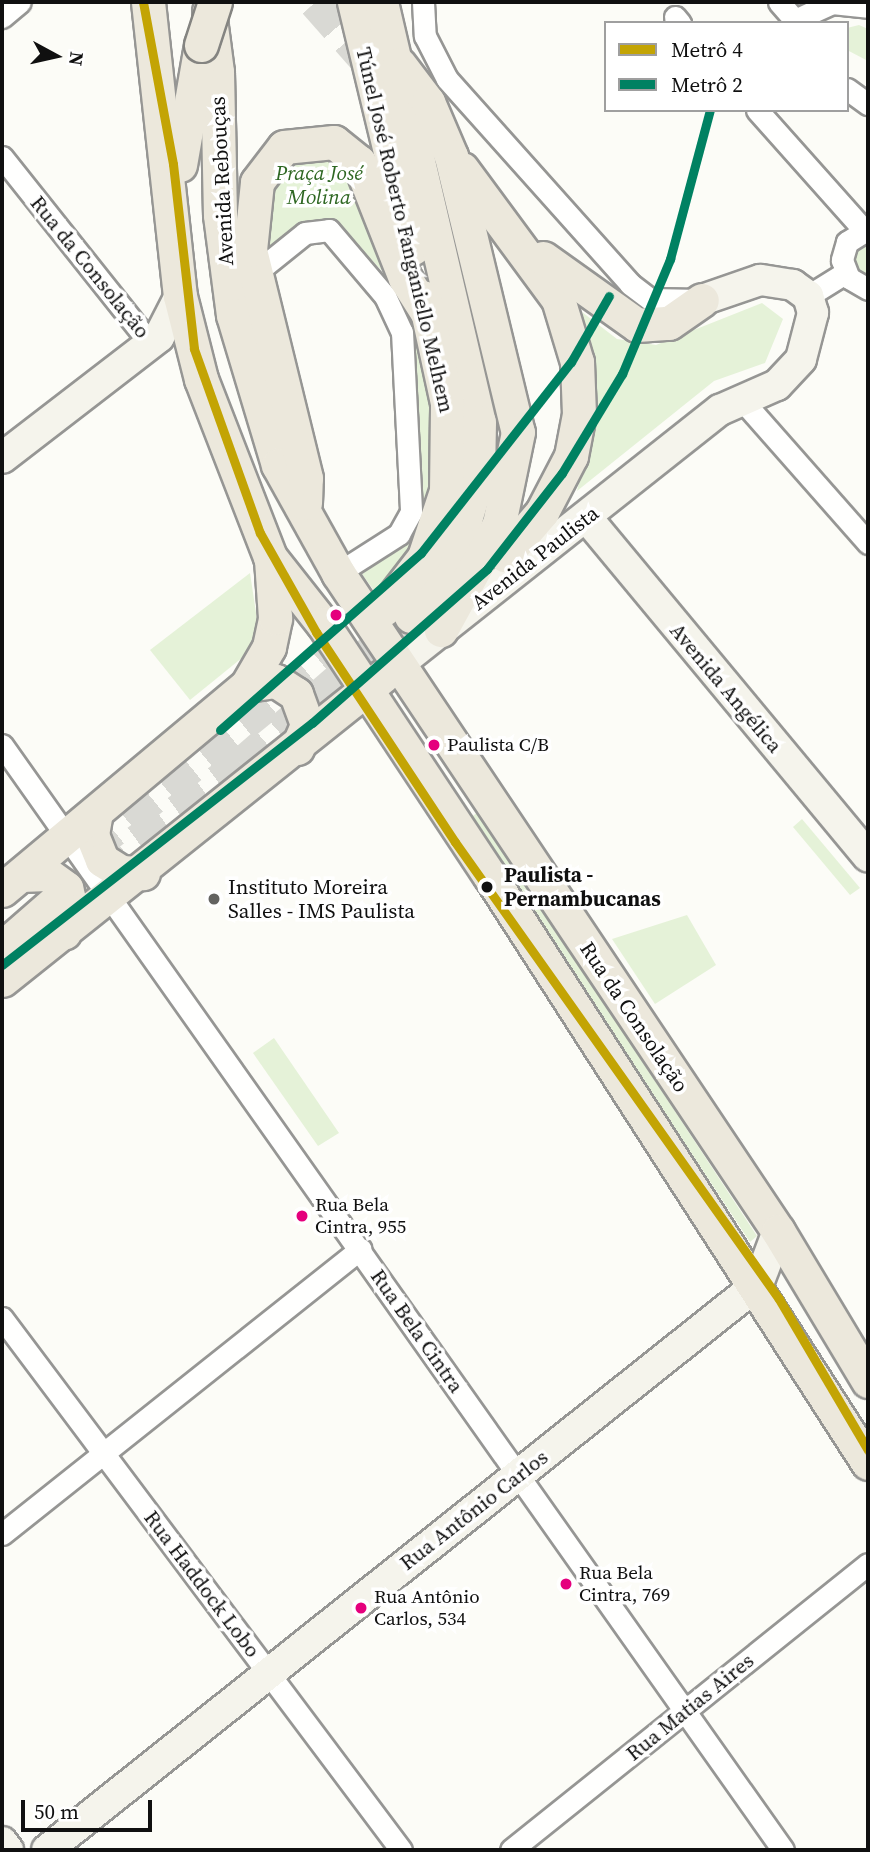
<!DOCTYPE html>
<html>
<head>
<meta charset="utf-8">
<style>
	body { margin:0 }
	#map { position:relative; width:870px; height:1852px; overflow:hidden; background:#fcfcf7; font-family:"Source Serif 4",serif }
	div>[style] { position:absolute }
	.green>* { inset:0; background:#e5f2d8 }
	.primary-tunnel>* { height:33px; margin-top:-16.5px; transform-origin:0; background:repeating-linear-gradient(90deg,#d9d9d4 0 33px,transparent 0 50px) }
	.roads { filter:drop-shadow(2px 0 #969694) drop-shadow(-2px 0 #969694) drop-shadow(0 2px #969694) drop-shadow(0 -2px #969694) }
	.street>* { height:21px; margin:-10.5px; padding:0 10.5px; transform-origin:10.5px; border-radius:10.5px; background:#fffffe }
	.secondary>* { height:30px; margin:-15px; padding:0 15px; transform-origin:15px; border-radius:15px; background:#f5f4ec }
	.primary>* { height:33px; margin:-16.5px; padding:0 16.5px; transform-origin:16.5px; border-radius:16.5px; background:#ece8dc }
	.bridges { filter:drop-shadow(2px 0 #848481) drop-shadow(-2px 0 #848481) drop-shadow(0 2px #848481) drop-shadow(0 -2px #848481) }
	.primary-bridge>* { height:33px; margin:-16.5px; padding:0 16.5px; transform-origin:16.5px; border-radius:16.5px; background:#ece8dc }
	.metro-1>* { height:9px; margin:-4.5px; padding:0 4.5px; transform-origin:4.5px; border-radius:4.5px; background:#c3a404 }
	.metro-2>* { height:9px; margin:-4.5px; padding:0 4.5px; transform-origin:4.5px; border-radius:4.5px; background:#008162 }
	.dots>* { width:19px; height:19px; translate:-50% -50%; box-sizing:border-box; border:4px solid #fff; border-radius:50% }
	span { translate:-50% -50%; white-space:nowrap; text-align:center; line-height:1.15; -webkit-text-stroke:7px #fff; paint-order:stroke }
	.bus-label { font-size:19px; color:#101010 }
	.left { translate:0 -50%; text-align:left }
	.park-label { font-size:21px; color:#2e6722; font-style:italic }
	.street-label { font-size:21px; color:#101010 }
	.stop-label { font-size:21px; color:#101010; font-weight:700 }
	.poi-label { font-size:21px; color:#101010 }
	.frame { position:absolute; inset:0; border:4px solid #101010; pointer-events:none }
	.legend { position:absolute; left:604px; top:21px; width:245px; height:91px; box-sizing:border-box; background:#fff; border:2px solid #9f9f9f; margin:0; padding:9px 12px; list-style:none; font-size:21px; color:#101010 }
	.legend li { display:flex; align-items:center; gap:14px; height:35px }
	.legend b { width:35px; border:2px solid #9f9f9f }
	.north { position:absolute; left:21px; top:21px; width:70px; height:70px; -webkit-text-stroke:5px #fff; paint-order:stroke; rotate:98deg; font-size:19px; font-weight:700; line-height:28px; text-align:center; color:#101010 }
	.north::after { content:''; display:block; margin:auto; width:24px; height:32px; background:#101010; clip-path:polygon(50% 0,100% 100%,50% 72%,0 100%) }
	.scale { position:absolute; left:21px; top:1800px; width:131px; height:32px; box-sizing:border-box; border:4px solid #101010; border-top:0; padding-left:9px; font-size:21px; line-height:24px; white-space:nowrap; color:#101010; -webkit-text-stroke:5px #fff; paint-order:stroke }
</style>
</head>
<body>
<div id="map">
	<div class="green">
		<div style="clip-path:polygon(859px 25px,868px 29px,868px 61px,847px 50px,847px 28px)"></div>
		<div style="clip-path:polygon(319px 152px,347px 161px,367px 185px,406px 290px,412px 311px,437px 406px,442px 452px,434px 498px,418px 536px,392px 577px,409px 606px,439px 607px,406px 635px,362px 574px,410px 541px,423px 517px,414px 318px,393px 282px,333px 220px,304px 221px,265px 251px,270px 179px,287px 164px)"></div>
		<div style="clip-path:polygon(868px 238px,868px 281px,855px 275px,851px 251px)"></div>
		<div style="clip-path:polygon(762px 303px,783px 319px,765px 363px,714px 381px,577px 491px,598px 399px,582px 312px,617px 339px,656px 345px)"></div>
		<div style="clip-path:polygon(250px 573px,258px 626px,248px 653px,190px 700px,150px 650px)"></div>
		<div style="clip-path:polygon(478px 812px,757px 1236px,750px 1242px,470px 818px)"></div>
		<div style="clip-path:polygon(802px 819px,860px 888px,850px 895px,793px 827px)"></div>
		<div style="clip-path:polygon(687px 915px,716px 965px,655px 1004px,612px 939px)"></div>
		<div style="clip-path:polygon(274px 1038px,339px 1133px,318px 1146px,253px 1053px)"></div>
	</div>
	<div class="primary-tunnel">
		<div style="left:315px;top:2px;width:91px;rotate:48.6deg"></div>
		<div style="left:88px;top:851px;width:382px;rotate:-39.3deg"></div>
		<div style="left:57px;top:900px;width:229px;rotate:-36.5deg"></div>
		<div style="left:241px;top:764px;width:225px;rotate:-41deg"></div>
	</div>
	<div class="roads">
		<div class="street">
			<div style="left:423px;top:2px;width:34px;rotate:87deg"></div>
			<div style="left:425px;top:36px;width:48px;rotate:62.9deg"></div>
			<div style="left:447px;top:79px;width:275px;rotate:48.2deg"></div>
			<div style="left:630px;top:284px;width:25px;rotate:37deg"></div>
			<div style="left:650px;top:299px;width:50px;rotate:1.1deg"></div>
			<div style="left:779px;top:2px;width:28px;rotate:49deg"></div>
			<div style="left:2px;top:17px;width:23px;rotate:-40deg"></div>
			<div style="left:675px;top:17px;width:8px;rotate:50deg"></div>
			<div style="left:795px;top:20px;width:41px;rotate:-24.7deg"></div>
			<div style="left:832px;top:3px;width:36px;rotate:6deg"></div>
			<div style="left:847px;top:89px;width:26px;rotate:36deg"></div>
			<div style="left:757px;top:110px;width:161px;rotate:48.3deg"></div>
			<div style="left:2px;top:157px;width:239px;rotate:51.5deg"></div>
			<div style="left:868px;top:229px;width:25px;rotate:148deg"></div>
			<div style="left:847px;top:242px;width:19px;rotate:106deg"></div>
			<div style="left:842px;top:260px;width:19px;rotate:69deg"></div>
			<div style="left:849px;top:278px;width:22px;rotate:30deg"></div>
			<div style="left:254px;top:274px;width:65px;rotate:-38.8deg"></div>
			<div style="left:305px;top:233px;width:24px;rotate:-7deg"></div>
			<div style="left:329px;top:230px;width:87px;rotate:49.7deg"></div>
			<div style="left:385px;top:296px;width:40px;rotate:65deg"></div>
			<div style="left:402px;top:332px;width:180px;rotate:87.1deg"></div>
			<div style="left:411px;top:512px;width:25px;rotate:119deg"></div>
			<div style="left:399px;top:534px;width:72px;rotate:147.4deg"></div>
			<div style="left:808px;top:296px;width:44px;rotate:-31.9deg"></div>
			<div style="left:741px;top:399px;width:192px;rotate:48.6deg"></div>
			<div style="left:2px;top:745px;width:1353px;rotate:54.75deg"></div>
			<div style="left:2px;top:1318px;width:665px;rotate:53.13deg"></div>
			<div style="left:2px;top:1534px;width:458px;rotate:-38.5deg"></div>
			<div style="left:511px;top:1850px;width:457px;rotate:-38.7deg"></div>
		</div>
		<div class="secondary">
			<div style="left:2px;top:458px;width:198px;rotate:-37.6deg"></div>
			<div style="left:159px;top:337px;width:46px;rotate:-62.9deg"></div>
			<div style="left:587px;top:518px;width:440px;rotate:50.3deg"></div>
			<div style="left:399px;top:664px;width:409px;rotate:-38.4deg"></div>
			<div style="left:720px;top:410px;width:62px;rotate:-23.7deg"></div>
			<div style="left:777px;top:385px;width:35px;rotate:-47deg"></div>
			<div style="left:801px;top:359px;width:48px;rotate:-75.4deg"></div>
			<div style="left:813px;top:313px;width:18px;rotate:-106deg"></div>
			<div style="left:808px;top:296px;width:19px;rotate:-144deg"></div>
			<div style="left:793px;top:285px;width:33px;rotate:-171deg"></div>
			<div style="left:760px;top:280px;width:61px;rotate:161deg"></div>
			<div style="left:2px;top:1842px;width:10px;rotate:53deg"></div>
			<div style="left:47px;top:1850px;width:909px;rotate:-38.52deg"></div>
			<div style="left:758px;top:1284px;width:57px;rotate:-69.3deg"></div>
		</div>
		<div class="primary">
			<div style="left:148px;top:2px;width:296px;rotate:83.8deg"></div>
			<div style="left:180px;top:296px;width:86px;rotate:75.8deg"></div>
			<div style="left:201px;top:379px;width:191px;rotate:68.8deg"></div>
			<div style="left:270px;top:557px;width:85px;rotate:51.7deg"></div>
			<div style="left:323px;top:624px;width:302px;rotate:56.5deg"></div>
			<div style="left:490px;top:876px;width:698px;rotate:57.22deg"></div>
			<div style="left:354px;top:2px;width:253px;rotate:76.5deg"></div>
			<div style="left:381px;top:2px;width:431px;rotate:76.9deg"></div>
			<div style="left:479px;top:422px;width:54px;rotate:91.1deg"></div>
			<div style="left:478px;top:476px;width:67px;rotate:106.5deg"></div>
			<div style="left:459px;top:540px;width:90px;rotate:122.3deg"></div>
			<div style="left:209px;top:11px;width:62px;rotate:82.5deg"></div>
			<div style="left:217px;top:72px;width:143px;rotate:88.8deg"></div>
			<div style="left:220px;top:215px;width:101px;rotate:82.6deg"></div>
			<div style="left:233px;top:315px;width:157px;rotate:73.3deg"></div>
			<div style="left:278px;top:465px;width:124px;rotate:60.9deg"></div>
			<div style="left:338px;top:573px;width:792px;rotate:56.23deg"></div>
			<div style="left:778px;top:1231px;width:175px;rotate:59deg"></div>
			<div style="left:399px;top:64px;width:48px;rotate:52.7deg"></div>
			<div style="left:428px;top:102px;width:59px;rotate:66.9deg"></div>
			<div style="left:451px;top:156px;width:284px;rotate:76.4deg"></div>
			<div style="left:518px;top:432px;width:94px;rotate:101.7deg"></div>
			<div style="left:499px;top:524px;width:121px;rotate:118.7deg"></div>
			<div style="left:180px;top:165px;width:122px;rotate:-80.1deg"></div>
			<div style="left:462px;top:169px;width:162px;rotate:53.6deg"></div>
			<div style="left:558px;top:299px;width:66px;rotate:73.2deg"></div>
			<div style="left:577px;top:362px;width:52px;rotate:87.8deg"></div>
			<div style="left:579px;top:414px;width:43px;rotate:100.8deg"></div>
			<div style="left:571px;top:456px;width:63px;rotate:117.4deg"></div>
			<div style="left:542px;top:512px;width:57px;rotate:130.7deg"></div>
			<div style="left:543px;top:258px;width:115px;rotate:35.5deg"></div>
			<div style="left:637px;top:325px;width:32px;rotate:-4deg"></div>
			<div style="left:669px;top:323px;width:40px;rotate:-34.9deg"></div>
			<div style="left:305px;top:503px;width:25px;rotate:-88deg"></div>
			<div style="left:306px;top:478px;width:235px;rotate:-103.8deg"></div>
			<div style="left:250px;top:250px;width:68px;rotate:-84.1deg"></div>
			<div style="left:257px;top:182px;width:44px;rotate:-52.4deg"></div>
			<div style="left:284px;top:147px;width:50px;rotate:-5.7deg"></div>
			<div style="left:334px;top:142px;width:32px;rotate:39deg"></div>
			<div style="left:359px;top:162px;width:125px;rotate:68.4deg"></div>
			<div style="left:405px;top:278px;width:45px;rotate:57.7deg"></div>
			<div style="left:384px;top:609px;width:66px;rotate:-52.4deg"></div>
			<div style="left:424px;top:557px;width:70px;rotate:-71.6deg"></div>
			<div style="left:446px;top:491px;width:88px;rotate:-89.3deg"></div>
			<div style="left:447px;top:403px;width:108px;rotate:-102.2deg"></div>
			<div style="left:247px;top:685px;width:29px;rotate:-8deg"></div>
			<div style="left:276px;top:681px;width:24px;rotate:33deg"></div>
			<div style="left:296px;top:694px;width:33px;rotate:70deg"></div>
			<div style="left:307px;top:725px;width:25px;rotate:113deg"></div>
			<div style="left:96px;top:812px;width:23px;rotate:100deg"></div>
			<div style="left:92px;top:835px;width:27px;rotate:68deg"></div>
			<div style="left:102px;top:860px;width:22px;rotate:32deg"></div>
			<div style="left:121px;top:872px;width:22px;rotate:3deg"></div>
			<div style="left:21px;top:875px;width:26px;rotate:-2deg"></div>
			<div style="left:47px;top:874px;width:24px;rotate:36deg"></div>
			<div style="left:66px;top:888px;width:24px;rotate:75deg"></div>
			<div style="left:72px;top:911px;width:23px;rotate:110deg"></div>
			<div style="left:2px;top:890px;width:319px;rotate:-39.9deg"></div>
			<div style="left:247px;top:685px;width:44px;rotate:-59.9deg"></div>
			<div style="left:269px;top:647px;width:30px;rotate:-78deg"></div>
			<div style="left:275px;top:618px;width:58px;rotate:-93.9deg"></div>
			<div style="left:2px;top:948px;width:73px;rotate:-41.1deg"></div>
			<div style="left:2px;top:980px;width:487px;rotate:-38.6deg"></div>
		</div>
	</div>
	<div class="bridges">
		<div class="primary-bridge">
			<div style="left:201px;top:45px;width:45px;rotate:-72deg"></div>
		</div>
	</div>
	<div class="metro-1">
		<div style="left:143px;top:2px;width:165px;rotate:79.5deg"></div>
		<div style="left:173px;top:164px;width:186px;rotate:83.5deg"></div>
		<div style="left:194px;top:349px;width:195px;rotate:70.3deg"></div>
		<div style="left:260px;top:533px;width:114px;rotate:60.5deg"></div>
		<div style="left:316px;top:632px;width:252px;rotate:56.5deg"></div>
		<div style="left:455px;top:842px;width:560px;rotate:54.66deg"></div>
		<div style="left:779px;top:1299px;width:175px;rotate:59.5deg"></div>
	</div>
	<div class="metro-2">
		<div style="left:220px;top:730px;width:268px;rotate:-41.4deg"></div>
		<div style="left:421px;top:553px;width:243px;rotate:-51.9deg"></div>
		<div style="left:571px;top:362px;width:76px;rotate:-60.1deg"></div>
		<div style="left:2px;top:965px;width:393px;rotate:-38deg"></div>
		<div style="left:312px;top:723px;width:233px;rotate:-41.3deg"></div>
		<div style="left:487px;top:569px;width:122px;rotate:-52deg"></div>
		<div style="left:562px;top:473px;width:116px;rotate:-58.8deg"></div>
		<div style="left:622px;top:374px;width:125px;rotate:-67.3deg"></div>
		<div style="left:670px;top:259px;width:154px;rotate:-75deg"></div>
	</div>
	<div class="dots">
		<div style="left:336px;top:615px;background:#e5007d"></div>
		<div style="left:434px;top:745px;background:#e5007d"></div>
		<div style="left:487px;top:887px;background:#101010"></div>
		<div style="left:214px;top:899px;background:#636361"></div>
		<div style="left:302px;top:1216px;background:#e5007d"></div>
		<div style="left:566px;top:1584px;background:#e5007d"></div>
		<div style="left:361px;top:1608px;background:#e5007d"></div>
	</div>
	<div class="bus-label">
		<span class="left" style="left:447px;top:745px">Paulista C/B</span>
		<span class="left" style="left:315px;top:1216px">Rua Bela<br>Cintra, 955</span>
		<span class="left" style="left:579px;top:1584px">Rua Bela<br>Cintra, 769</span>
		<span class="left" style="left:374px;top:1608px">Rua Antônio<br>Carlos, 534</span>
	</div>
	<div class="park-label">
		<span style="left:319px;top:185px">Praça José<br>Molina</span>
	</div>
	<div class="street-label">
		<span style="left:222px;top:181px;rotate:-93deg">Avenida Rebouças</span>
		<span style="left:405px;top:230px;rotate:77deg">Túnel José Roberto Fanganiello Melhem</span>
		<span style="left:90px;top:267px;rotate:51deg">Rua da Consolação</span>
		<span style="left:535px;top:558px;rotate:-38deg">Avenida Paulista</span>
		<span style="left:726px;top:688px;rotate:50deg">Avenida Angélica</span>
		<span style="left:634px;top:1017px;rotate:56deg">Rua da Consolação</span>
		<span style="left:417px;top:1331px;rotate:55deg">Rua Bela Cintra</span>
		<span style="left:474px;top:1510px;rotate:-38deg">Rua Antônio Carlos</span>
		<span style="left:202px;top:1584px;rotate:53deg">Rua Haddock Lobo</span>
		<span style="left:690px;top:1707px;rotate:-39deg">Rua Matias Aires</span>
	</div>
	<div class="stop-label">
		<span class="left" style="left:504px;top:887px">Paulista -<br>Pernambucanas</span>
	</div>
	<div class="poi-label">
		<span class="left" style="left:228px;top:899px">Instituto Moreira<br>Salles - IMS Paulista</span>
	</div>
	<div class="frame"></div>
	<ul class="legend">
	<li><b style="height:9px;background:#c3a404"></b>Metrô 4</li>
	<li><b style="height:9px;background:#008162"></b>Metrô 2</li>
	</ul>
	<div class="north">N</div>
	<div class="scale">50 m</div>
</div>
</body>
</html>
